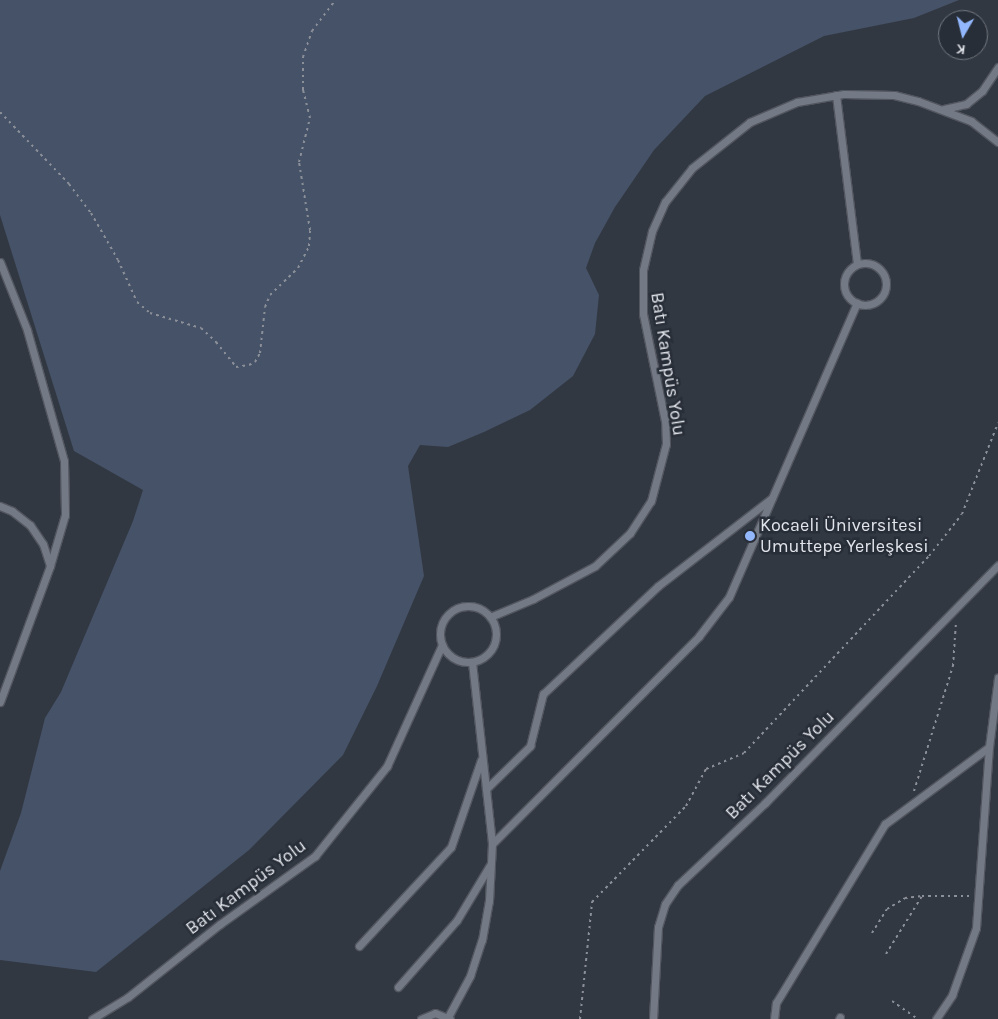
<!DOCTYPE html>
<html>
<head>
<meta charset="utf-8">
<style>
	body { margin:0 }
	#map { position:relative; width:998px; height:1019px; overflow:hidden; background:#323842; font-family:Karla,sans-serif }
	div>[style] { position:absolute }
	.green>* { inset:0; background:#455268 }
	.path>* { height:2px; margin-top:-1px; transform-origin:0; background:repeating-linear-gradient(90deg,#8b8f98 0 2.5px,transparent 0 6.5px) }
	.roads { filter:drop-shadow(1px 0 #52565f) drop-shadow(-1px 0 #52565f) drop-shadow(0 1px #52565f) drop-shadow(0 -1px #52565f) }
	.lane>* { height:7px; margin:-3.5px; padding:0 3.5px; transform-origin:3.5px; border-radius:3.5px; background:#747a85 }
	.lane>.ring { margin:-3.5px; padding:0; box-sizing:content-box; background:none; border:7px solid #747a85; border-radius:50% }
	.dots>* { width:14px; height:14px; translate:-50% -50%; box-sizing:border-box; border:2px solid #282e37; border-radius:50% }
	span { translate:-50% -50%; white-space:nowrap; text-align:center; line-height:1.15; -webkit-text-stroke:5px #282e37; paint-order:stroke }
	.street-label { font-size:18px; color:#e1e4eb }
	.poi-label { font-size:18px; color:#e1e4eb }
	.left { translate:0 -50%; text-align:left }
	.north { position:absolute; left:938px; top:10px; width:50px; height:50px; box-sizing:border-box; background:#282e37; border:1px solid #72777f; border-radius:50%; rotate:188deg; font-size:14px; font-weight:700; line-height:20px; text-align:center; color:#e1e4eb }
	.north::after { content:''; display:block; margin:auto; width:18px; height:22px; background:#92b7fd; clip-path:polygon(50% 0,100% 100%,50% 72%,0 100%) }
</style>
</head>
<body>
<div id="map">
	<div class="green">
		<div style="clip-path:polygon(0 0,959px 0,914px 18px,824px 36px,705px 96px,654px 150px,615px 207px,595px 243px,586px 268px,599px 295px,595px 334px,573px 376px,530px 410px,484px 432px,448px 447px,420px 445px,408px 466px,424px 576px,377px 686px,343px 755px,249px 850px,96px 972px,0 960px,0 871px,21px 813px,45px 718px,61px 692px,133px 521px,143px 490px,74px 451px,0 215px)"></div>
	</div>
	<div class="path">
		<div style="left:0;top:112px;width:100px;rotate:46.2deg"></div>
		<div style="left:69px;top:184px;width:36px;rotate:53deg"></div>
		<div style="left:91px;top:213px;width:54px;rotate:60.1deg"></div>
		<div style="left:118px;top:260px;width:46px;rotate:65.7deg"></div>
		<div style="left:137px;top:302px;width:17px;rotate:40deg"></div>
		<div style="left:150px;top:313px;width:53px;rotate:16.4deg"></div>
		<div style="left:201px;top:328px;width:21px;rotate:43deg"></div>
		<div style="left:216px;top:342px;width:32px;rotate:51deg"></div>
		<div style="left:236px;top:367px;width:13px;rotate:-9deg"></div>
		<div style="left:249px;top:365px;width:7px;rotate:-27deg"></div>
		<div style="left:255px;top:362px;width:10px;rotate:-61deg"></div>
		<div style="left:260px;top:353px;width:46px;rotate:-83.8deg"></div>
		<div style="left:265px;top:307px;width:13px;rotate:-67deg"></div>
		<div style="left:270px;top:295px;width:39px;rotate:-44deg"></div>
		<div style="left:298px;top:268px;width:25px;rotate:-63deg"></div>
		<div style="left:309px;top:246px;width:16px;rotate:-86deg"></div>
		<div style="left:310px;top:230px;width:69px;rotate:-99.2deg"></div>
		<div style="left:299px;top:162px;width:45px;rotate:-76deg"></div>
		<div style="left:310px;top:118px;width:29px;rotate:-104deg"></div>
		<div style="left:303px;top:90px;width:33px;rotate:-90deg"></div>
		<div style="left:303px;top:57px;width:28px;rotate:-71deg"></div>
		<div style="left:312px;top:31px;width:39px;rotate:-53deg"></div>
		<div style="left:914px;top:791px;width:131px;rotate:-72.7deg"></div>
		<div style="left:953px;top:666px;width:44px;rotate:-86.1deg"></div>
		<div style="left:872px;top:933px;width:28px;rotate:-58deg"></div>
		<div style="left:887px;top:909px;width:21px;rotate:-31deg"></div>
		<div style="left:905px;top:898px;width:17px;rotate:-7deg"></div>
		<div style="left:886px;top:954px;width:68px;rotate:-58.2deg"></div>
		<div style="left:922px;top:896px;width:47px"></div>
		<div style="left:892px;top:1001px;width:32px;rotate:35deg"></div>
		<div style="left:580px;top:1019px;width:118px;rotate:-84.1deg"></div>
		<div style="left:592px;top:902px;width:134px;rotate:-45.6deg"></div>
		<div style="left:686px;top:806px;width:42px;rotate:-61.6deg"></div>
		<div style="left:706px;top:769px;width:41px;rotate:-22.8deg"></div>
		<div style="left:744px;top:753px;width:270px;rotate:-46.8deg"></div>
		<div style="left:929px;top:556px;width:53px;rotate:-51.8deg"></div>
		<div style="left:962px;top:514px;width:98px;rotate:-68.4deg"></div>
	</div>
	<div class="roads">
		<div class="lane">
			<div style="left:836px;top:95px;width:170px;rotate:82.9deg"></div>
			<div style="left:944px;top:109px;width:23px;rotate:-13deg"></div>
			<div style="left:966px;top:104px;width:21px;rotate:-39deg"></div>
			<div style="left:982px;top:91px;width:29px;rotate:-56deg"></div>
			<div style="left:0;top:262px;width:73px;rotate:68.3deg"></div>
			<div style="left:27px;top:330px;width:136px;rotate:74.2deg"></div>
			<div style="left:64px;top:461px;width:54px;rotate:88.9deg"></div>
			<div style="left:65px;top:515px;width:53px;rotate:106.4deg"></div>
			<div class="ring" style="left:844px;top:263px;width:35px;height:35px"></div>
			<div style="left:0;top:506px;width:13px;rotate:23deg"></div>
			<div style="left:12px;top:511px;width:23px;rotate:38deg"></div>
			<div style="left:30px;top:525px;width:23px;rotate:56deg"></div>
			<div style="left:43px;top:544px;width:23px;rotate:72deg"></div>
			<div style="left:50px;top:566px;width:145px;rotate:110.2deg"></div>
			<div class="ring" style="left:440px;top:606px;width:49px;height:49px"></div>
			<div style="left:490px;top:617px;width:47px;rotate:-22.7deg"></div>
			<div style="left:533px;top:599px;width:70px;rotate:-28deg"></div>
			<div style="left:595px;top:566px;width:48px;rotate:-43.3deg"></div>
			<div style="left:630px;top:533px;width:38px;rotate:-57deg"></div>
			<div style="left:651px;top:501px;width:59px;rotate:-75.3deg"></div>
			<div style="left:666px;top:444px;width:23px;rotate:-92deg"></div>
			<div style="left:665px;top:421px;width:109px;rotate:-101.6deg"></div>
			<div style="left:643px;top:314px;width:44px;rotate:-90deg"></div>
			<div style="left:643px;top:270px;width:40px;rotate:-77deg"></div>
			<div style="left:652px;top:231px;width:32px;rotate:-66deg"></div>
			<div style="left:665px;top:202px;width:43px;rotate:-51.5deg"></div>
			<div style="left:692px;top:168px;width:74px;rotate:-38.4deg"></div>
			<div style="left:750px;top:122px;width:51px;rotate:-23.1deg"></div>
			<div style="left:797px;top:102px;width:48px;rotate:-9.7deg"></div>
			<div style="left:844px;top:94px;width:50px;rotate:1.1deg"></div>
			<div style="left:894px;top:95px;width:25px;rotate:14deg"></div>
			<div style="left:918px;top:101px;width:57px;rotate:20.7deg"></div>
			<div style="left:971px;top:121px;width:34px;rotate:38deg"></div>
			<div style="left:472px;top:662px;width:183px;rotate:83.7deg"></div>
			<div style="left:492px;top:844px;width:293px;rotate:-45.1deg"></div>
			<div style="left:699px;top:636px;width:49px;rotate:-52.4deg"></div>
			<div style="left:729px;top:597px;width:321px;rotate:-66.5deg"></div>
			<div style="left:486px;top:789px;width:62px;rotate:-44.3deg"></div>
			<div style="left:530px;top:746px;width:54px;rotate:-76deg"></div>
			<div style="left:543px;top:694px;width:158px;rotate:-43.2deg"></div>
			<div style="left:658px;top:586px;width:144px;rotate:-37.7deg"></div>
			<div style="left:359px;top:946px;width:135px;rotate:-47.1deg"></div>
			<div style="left:451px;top:847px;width:92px;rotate:-71deg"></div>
			<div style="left:398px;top:987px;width:89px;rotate:-48.6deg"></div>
			<div style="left:457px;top:920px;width:64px;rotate:-59deg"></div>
			<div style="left:448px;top:1017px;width:47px;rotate:-61.8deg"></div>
			<div style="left:470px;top:976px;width:38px;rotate:-72deg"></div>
			<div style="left:482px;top:940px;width:40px;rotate:-80deg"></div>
			<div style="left:489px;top:901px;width:57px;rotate:-87deg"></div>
			<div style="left:92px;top:1019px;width:42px;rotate:-31.4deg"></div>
			<div style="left:128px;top:997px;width:117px;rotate:-38.4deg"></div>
			<div style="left:220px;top:924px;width:117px;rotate:-35.6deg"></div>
			<div style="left:315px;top:856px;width:115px;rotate:-51.3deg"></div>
			<div style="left:387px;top:766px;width:133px;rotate:-65.6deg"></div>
			<div style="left:421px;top:1019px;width:15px;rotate:-23deg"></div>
			<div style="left:435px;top:1013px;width:16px;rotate:22deg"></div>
			<div style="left:653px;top:1019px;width:92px;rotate:-86.9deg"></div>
			<div style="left:658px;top:927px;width:24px;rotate:-73deg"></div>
			<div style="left:665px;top:904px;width:23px;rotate:-56deg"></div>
			<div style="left:678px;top:885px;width:120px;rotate:-43.3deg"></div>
			<div style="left:765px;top:803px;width:333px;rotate:-45.6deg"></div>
			<div style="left:774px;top:1019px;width:16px;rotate:-83deg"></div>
			<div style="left:776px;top:1003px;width:210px;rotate:-58.7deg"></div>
			<div style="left:885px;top:824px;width:129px;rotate:-36.5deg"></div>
			<div style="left:839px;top:1019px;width:2px;rotate:-63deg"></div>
			<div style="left:936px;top:1019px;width:29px;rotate:-56deg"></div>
			<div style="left:952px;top:995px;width:71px;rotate:-70.3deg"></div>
			<div style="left:976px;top:928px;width:181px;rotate:-85.9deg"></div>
			<div style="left:989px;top:747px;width:70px;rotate:-82.6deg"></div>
		</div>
	</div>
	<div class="dots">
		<div style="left:750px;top:536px;background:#92b7fd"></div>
	</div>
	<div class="street-label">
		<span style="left:668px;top:364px;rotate:81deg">Batı Kampüs Yolu</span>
		<span style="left:780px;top:765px;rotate:-45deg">Batı Kampüs Yolu</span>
		<span style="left:246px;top:887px;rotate:-37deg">Batı Kampüs Yolu</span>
	</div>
	<div class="poi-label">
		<span class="left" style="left:760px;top:536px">Kocaeli Üniversitesi<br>Umuttepe Yerleşkesi</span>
	</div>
	<div class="north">K</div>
</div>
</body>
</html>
